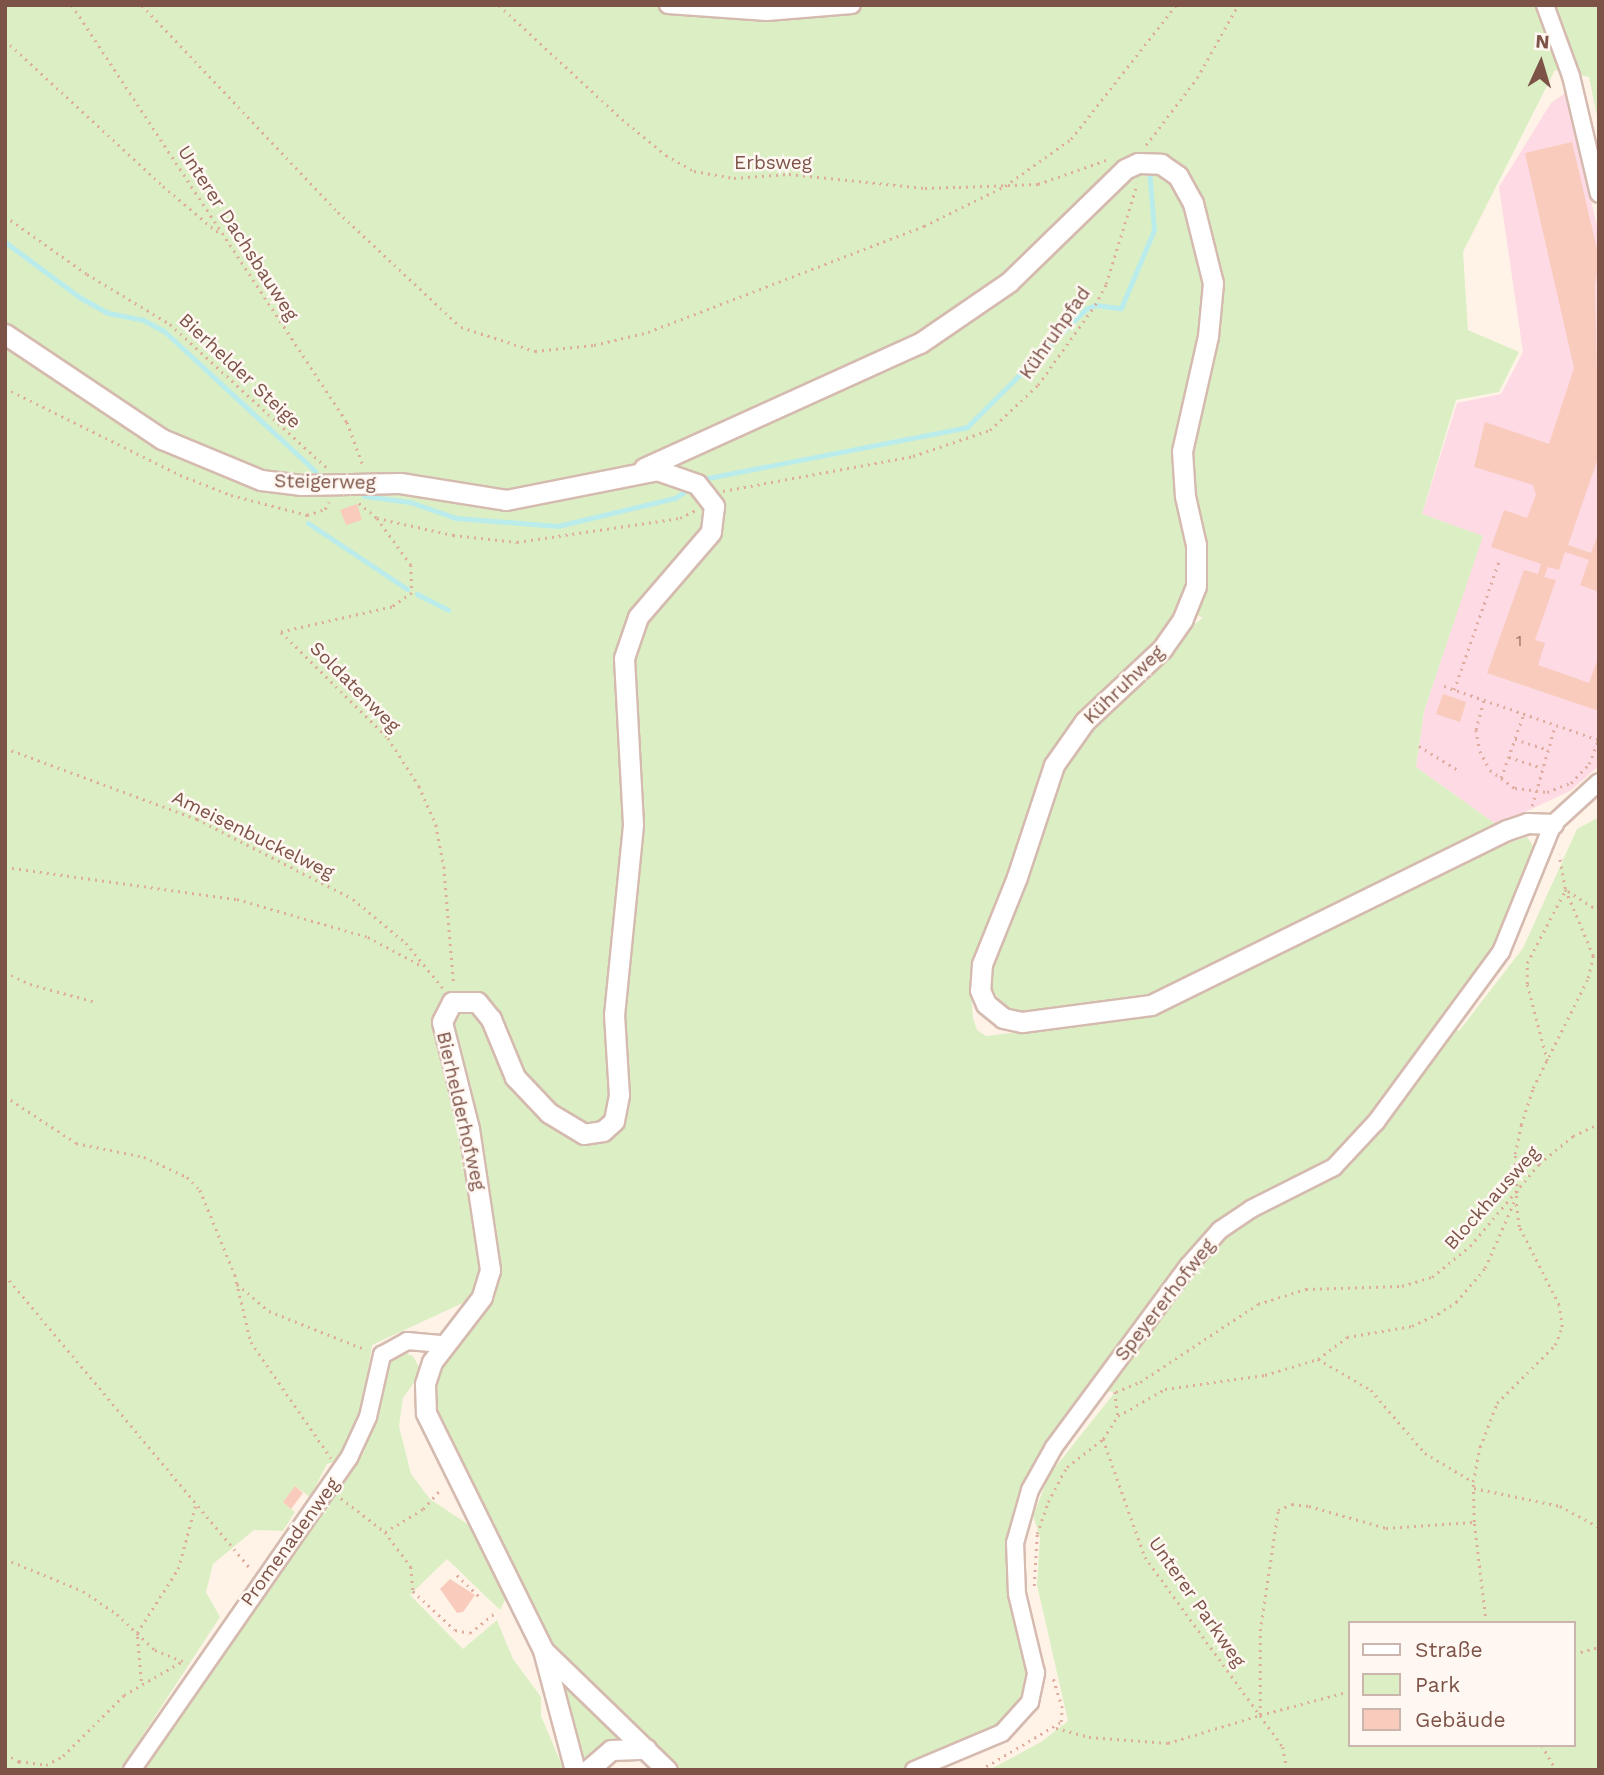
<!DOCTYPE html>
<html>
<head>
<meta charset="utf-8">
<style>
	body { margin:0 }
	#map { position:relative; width:1604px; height:1775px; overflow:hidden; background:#fff3e8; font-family:"Work Sans",sans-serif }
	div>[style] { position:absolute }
	.medical>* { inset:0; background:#fedae4 }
	.green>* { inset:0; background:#dcefc4 }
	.stream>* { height:5px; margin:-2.5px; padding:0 2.5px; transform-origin:2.5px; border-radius:2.5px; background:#b9eceb }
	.building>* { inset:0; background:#f8cbbc }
	.path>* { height:2.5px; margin-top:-1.25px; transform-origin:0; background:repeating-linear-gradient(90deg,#dead9e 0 2px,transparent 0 7px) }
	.roads { filter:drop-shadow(2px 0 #d5baaf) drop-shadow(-2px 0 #d5baaf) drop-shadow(0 2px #d5baaf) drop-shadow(0 -2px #d5baaf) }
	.minor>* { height:16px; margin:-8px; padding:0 8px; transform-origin:8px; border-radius:8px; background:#fff }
	.tertiary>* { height:19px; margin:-9.5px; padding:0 9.5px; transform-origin:9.5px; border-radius:9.5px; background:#fff }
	span { translate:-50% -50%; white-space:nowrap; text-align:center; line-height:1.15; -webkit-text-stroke:5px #fff7f1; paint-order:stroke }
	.number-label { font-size:16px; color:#9c7165 }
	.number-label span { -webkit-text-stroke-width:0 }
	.street-label { font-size:19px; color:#7d5348 }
	.frame { position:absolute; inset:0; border:7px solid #7d5348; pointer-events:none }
	.legend { position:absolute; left:1348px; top:1621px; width:228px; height:126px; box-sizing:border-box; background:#fff7f1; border:2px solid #cbb5ad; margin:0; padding:9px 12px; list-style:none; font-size:21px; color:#7d5348 }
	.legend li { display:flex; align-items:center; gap:14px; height:35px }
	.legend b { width:35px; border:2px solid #cbb5ad }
	.north { position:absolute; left:1506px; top:28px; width:70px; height:70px; -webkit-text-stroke:5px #fff7f1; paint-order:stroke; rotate:4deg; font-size:19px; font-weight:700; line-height:28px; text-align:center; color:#7d5348 }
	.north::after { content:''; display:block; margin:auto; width:24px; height:32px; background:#7d5348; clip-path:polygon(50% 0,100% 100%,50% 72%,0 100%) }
</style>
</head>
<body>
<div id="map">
	<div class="medical">
		<div style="clip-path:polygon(1565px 93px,1599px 234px,1599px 766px,1570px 791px,1497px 825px,1416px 767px,1424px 711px,1482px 536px,1422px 514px,1457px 403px,1501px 394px,1523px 352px,1499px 187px,1551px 103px)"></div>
	</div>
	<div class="green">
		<div style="clip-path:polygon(evenodd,5px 5px,1599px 5px,1599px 126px,1589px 77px,1555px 70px,1463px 252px,1468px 330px,1519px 352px,1499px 392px,1456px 400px,1422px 514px,1483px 536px,1424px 711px,1416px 767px,1497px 825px,1164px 994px,1019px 1014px,1006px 1009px,989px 985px,987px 970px,1048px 796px,1073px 747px,1174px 649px,1184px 631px,1203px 618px,1180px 606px,1159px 642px,1093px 701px,1067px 729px,1043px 767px,1003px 887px,976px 950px,970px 982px,973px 1018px,977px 1030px,986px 1036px,1139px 1017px,1162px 1010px,1482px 852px,1527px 837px,1534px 847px,1498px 945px,1444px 1024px,1459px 1031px,1523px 948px,1577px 829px,1599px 817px,1599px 1770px,989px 1770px,1041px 1742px,1068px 1721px,1037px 1585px,1040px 1537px,1033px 1516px,1049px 1475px,1115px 1392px,1089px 1389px,1008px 1544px,1012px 1605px,1030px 1668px,1021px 1701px,998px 1727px,904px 1770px,679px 1770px,553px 1644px,436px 1420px,434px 1383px,445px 1358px,481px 1314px,465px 1302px,372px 1345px,361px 1415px,353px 1436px,337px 1461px,327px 1464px,310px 1497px,295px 1486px,283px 1502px,295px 1512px,283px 1531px,254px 1530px,213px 1564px,206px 1592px,220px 1617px,120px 1770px,5px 1770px,5px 5px,1350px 1623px,1574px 1623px,1574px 1745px,1350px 1745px,1350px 1623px)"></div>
		<div style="clip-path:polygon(400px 1351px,413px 1356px,419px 1367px,418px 1377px,403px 1398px,399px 1426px,411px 1474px,430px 1499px,472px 1527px,507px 1596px,500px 1610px,447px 1559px,410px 1595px,463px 1649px,497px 1620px,513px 1659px,541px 1697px,541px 1716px,564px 1770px,139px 1770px,364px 1452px,377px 1415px,385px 1364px)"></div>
		<div style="clip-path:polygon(560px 1676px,626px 1739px,600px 1746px,582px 1765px)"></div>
	</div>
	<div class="stream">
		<div style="left:5px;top:242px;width:92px;rotate:36.6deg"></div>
		<div style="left:79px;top:297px;width:33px;rotate:29deg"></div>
		<div style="left:108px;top:313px;width:36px;rotate:11deg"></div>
		<div style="left:143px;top:320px;width:24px;rotate:28deg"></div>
		<div style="left:164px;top:331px;width:206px;rotate:42.8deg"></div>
		<div style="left:708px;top:478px;width:264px;rotate:-11.1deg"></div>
		<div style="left:967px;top:427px;width:168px;rotate:-44.8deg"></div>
		<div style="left:1086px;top:309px;width:10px;rotate:-24deg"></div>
		<div style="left:1095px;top:305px;width:26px;rotate:7deg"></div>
		<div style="left:1121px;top:308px;width:85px;rotate:-67.1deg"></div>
		<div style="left:1154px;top:230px;width:62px;rotate:-94.6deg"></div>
		<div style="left:364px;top:496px;width:46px;rotate:7.4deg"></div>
		<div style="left:410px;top:502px;width:49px;rotate:19.2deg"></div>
		<div style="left:456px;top:518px;width:102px;rotate:4.5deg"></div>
		<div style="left:558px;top:526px;width:120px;rotate:-13.5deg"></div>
		<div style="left:675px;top:498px;width:14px;rotate:-34deg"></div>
		<div style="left:308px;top:523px;width:119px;rotate:33.7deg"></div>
		<div style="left:417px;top:594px;width:35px;rotate:27deg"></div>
	</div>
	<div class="building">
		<div style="clip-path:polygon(1572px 142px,1599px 258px,1595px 287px,1599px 464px,1597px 461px,1568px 545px,1591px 553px,1599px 532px,1599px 592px,1580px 585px,1589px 560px,1565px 552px,1559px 570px,1548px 567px,1544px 577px,1556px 580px,1535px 640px,1545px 643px,1538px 665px,1589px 683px,1599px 656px,1599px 711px,1487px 673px,1524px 570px,1538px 574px,1541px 564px,1491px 547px,1504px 510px,1527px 518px,1536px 495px,1533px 485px,1474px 467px,1485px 422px,1549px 444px,1574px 368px,1525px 153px)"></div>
		<div style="clip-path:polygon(357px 504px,362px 520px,346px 525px,340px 510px)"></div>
		<div style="clip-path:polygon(1443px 694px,1466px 702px,1460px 722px,1436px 714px)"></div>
		<div style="clip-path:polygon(295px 1486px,303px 1493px,291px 1509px,283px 1502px)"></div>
		<div style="clip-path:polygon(450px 1579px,475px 1595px,463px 1612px,457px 1613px,440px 1589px)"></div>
	</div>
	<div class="path">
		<div style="left:72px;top:5px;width:500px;rotate:56.6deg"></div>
		<div style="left:347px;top:422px;width:46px;rotate:69.6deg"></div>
		<div style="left:142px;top:5px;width:285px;rotate:46.6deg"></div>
		<div style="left:338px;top:212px;width:168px;rotate:43.1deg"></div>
		<div style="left:461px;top:327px;width:78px;rotate:18deg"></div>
		<div style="left:535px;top:351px;width:59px;rotate:-5.8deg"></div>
		<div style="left:594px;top:345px;width:56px;rotate:-13.5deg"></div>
		<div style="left:648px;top:332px;width:296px;rotate:-21deg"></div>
		<div style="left:924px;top:226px;width:90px;rotate:-26.3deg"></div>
		<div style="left:1005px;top:186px;width:81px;rotate:-35.5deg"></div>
		<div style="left:1071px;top:139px;width:170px;rotate:-51.9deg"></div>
		<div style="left:499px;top:5px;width:168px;rotate:42.8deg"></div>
		<div style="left:622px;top:119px;width:57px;rotate:39.3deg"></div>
		<div style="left:666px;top:155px;width:32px;rotate:30deg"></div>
		<div style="left:694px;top:171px;width:41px;rotate:9.9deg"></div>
		<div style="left:734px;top:178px;width:55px;rotate:-4.2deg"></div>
		<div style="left:789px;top:174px;width:137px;rotate:5.9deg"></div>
		<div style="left:925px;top:188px;width:34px;rotate:-2deg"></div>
		<div style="left:959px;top:187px;width:79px;rotate:-2.2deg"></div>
		<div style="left:1038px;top:184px;width:75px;rotate:-19.4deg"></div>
		<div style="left:5px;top:40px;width:215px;rotate:42.7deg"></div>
		<div style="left:163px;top:186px;width:70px;rotate:40.3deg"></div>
		<div style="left:216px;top:231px;width:7px;rotate:16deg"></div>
		<div style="left:1146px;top:145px;width:84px;rotate:-52.7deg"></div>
		<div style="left:1197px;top:78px;width:84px;rotate:-60.7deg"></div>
		<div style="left:5px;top:216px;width:100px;rotate:35.3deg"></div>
		<div style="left:87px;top:274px;width:97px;rotate:31.1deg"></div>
		<div style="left:170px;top:324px;width:212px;rotate:42.5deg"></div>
		<div style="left:5px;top:388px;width:195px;rotate:26.4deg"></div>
		<div style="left:180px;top:475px;width:55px;rotate:21.4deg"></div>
		<div style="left:231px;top:495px;width:79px;rotate:14.7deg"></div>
		<div style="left:307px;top:515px;width:19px;rotate:-18deg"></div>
		<div style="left:325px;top:509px;width:8px;rotate:-60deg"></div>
		<div style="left:723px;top:491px;width:193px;rotate:-10.4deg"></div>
		<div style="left:913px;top:456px;width:81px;rotate:-18.7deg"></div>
		<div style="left:990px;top:430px;width:66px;rotate:-43.2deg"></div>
		<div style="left:1038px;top:385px;width:98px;rotate:-54.5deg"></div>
		<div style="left:1095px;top:305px;width:24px;rotate:-62deg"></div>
		<div style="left:1106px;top:284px;width:105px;rotate:-72.8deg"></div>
		<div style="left:359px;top:503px;width:23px;rotate:40deg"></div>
		<div style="left:377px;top:518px;width:58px;rotate:54.1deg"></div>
		<div style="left:411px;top:565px;width:28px;rotate:88deg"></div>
		<div style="left:412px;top:593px;width:24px;rotate:145deg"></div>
		<div style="left:392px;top:607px;width:114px;rotate:167.3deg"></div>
		<div style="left:281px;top:632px;width:151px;rotate:44.7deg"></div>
		<div style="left:388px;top:738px;width:57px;rotate:57.1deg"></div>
		<div style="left:419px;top:786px;width:43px;rotate:66.4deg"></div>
		<div style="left:436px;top:825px;width:43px;rotate:79.2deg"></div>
		<div style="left:444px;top:867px;width:118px;rotate:85.2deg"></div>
		<div style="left:377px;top:518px;width:78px;rotate:12.6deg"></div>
		<div style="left:453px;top:535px;width:64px;rotate:6.2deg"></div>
		<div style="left:517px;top:542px;width:165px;rotate:-8.4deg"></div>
		<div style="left:680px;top:518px;width:18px;rotate:-27deg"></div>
		<div style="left:1444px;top:686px;width:164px;rotate:19.2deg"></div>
		<div style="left:1454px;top:690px;width:137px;rotate:-70.8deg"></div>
		<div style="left:1484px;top:701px;width:30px;rotate:105deg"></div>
		<div style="left:1476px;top:730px;width:21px;rotate:79deg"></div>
		<div style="left:1480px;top:751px;width:21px;rotate:62deg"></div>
		<div style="left:1490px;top:770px;width:31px;rotate:36deg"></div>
		<div style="left:1515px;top:788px;width:32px;rotate:7deg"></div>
		<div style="left:1547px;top:792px;width:26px;rotate:-21deg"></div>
		<div style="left:1571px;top:783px;width:26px;rotate:-47deg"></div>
		<div style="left:1589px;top:764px;width:26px;rotate:-69deg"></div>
		<div style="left:1515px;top:739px;width:35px;rotate:18deg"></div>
		<div style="left:1419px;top:746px;width:46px;rotate:31.6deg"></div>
		<div style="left:5px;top:748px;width:205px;rotate:20.3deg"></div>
		<div style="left:197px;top:819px;width:175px;rotate:27.1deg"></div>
		<div style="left:353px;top:899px;width:69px;rotate:39.7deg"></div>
		<div style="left:406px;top:943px;width:58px;rotate:50.6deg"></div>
		<div style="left:1509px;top:757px;width:35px;rotate:18deg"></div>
		<div style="left:1501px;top:778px;width:66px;rotate:-70.5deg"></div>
		<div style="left:1532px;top:806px;width:83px;rotate:-74deg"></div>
		<div style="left:5px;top:867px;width:234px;rotate:7.9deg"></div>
		<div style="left:237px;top:899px;width:136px;rotate:16.2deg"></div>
		<div style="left:368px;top:937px;width:61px;rotate:28.2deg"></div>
		<div style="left:1568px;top:891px;width:37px;rotate:33deg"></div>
		<div style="left:5px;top:972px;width:28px;rotate:26deg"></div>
		<div style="left:30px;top:984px;width:68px;rotate:15.3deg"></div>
		<div style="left:1547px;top:1061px;width:80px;rotate:-104.6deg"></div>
		<div style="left:1527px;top:984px;width:21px;rotate:-90deg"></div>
		<div style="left:1527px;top:963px;width:81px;rotate:-62.2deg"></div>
		<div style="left:5px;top:1096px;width:85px;rotate:33.5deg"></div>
		<div style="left:76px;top:1143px;width:69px;rotate:11.6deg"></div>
		<div style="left:144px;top:1157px;width:47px;rotate:24.9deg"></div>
		<div style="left:187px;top:1177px;width:18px;rotate:45deg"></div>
		<div style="left:200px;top:1190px;width:92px;rotate:67.6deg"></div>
		<div style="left:235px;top:1275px;width:69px;rotate:76.6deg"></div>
		<div style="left:251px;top:1342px;width:141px;rotate:55.4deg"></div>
		<div style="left:1517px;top:1193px;width:39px;rotate:-93deg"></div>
		<div style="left:1515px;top:1154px;width:30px;rotate:-78deg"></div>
		<div style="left:1521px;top:1125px;width:39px;rotate:-72deg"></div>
		<div style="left:1533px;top:1088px;width:123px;rotate:-63.4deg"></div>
		<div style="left:1588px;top:978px;width:23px;rotate:-77deg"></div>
		<div style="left:1593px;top:956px;width:73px;rotate:-112.7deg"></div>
		<div style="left:1565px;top:889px;width:35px;rotate:-100deg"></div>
		<div style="left:5px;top:1275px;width:385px;rotate:50.1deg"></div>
		<div style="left:237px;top:1284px;width:42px;rotate:40.2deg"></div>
		<div style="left:269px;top:1311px;width:105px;rotate:21.7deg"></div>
		<div style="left:1318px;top:1359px;width:61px;rotate:30.3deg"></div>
		<div style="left:1371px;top:1390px;width:83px;rotate:49.4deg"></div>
		<div style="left:1425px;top:1453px;width:55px;rotate:30.8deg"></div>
		<div style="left:1115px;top:1392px;width:24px;rotate:83deg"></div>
		<div style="left:1116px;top:1392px;width:26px;rotate:-23deg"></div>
		<div style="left:1140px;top:1382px;width:141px;rotate:-33.5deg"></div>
		<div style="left:1258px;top:1304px;width:50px;rotate:-17.4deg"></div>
		<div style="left:1306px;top:1289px;width:96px;rotate:-1.8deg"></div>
		<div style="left:1402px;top:1286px;width:31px;rotate:-17deg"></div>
		<div style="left:1432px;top:1277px;width:49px;rotate:-39.2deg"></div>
		<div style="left:1470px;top:1246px;width:107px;rotate:-49.9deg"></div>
		<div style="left:1539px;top:1164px;width:44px;rotate:-39.5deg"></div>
		<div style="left:1573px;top:1136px;width:29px;rotate:-25deg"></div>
		<div style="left:1103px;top:1439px;width:125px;rotate:70.4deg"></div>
		<div style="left:1145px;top:1557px;width:235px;rotate:54deg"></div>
		<div style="left:1283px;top:1747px;width:23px;rotate:80deg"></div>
		<div style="left:1474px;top:1488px;width:88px;rotate:11.8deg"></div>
		<div style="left:1560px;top:1506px;width:44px;rotate:28.3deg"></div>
		<div style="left:341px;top:1498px;width:56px;rotate:37.7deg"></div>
		<div style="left:385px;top:1532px;width:44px;rotate:53.4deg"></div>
		<div style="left:411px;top:1567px;width:24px;rotate:85deg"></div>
		<div style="left:413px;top:1591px;width:57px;rotate:42.9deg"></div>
		<div style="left:455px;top:1630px;width:15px;rotate:11deg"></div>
		<div style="left:470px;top:1633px;width:32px;rotate:-39deg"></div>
		<div style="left:385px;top:1532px;width:44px;rotate:-31.2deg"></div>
		<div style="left:423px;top:1509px;width:24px;rotate:-48deg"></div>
		<div style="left:5px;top:1559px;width:84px;rotate:22.3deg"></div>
		<div style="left:83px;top:1591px;width:41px;rotate:34.1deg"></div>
		<div style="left:117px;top:1614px;width:52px;rotate:43.5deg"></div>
		<div style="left:155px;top:1650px;width:35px;rotate:22deg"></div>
		<div style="left:457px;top:1575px;width:32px;rotate:44deg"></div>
		<div style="left:1034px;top:1586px;width:52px;rotate:-86.7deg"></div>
		<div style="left:1037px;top:1534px;width:34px;rotate:-71deg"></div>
		<div style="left:1048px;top:1502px;width:40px;rotate:-62deg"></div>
		<div style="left:1067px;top:1467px;width:46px;rotate:-37.9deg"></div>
		<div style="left:1103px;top:1439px;width:27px;rotate:-57deg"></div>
		<div style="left:1118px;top:1416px;width:54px;rotate:-29.9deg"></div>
		<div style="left:1165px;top:1389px;width:101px;rotate:-8deg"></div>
		<div style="left:1265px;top:1375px;width:55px;rotate:-16.8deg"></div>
		<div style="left:1318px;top:1359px;width:36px;rotate:-37deg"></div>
		<div style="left:1347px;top:1337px;width:66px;rotate:-9.6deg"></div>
		<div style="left:1412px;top:1326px;width:29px;rotate:-25deg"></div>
		<div style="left:1438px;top:1314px;width:22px;rotate:-34deg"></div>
		<div style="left:1456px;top:1302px;width:45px;rotate:-49.5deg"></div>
		<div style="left:1485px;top:1268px;width:82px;rotate:-66.3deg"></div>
		<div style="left:1486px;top:1623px;width:102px;rotate:-96.8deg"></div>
		<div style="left:1474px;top:1522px;width:40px;rotate:-91.4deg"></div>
		<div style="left:1473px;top:1482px;width:36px;rotate:-79deg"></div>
		<div style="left:1480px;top:1447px;width:47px;rotate:-68.9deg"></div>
		<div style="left:1497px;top:1403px;width:82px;rotate:-45deg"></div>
		<div style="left:1555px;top:1345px;width:19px;rotate:-69deg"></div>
		<div style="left:1562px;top:1327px;width:22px;rotate:-98deg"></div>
		<div style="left:1559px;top:1305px;width:88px;rotate:-117.1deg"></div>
		<div style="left:1519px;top:1227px;width:24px;rotate:-97deg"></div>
		<div style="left:1574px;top:1654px;width:26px;rotate:-16deg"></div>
		<div style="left:141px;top:1681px;width:48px;rotate:-94.8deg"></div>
		<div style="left:137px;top:1633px;width:76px;rotate:-57.4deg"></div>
		<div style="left:178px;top:1569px;width:68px;rotate:-74.7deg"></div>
		<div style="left:1260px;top:1715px;width:93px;rotate:-14.9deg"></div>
		<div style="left:1056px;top:1728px;width:34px;rotate:15deg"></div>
		<div style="left:1089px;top:1737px;width:79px;rotate:4.3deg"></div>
		<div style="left:1168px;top:1743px;width:96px;rotate:-16.9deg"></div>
		<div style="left:1260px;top:1715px;width:84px;rotate:-90deg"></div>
		<div style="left:1260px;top:1631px;width:122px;rotate:-81.5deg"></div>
		<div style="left:1278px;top:1510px;width:15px;rotate:-23deg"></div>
		<div style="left:1292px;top:1504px;width:17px;rotate:7deg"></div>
		<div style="left:1309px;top:1506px;width:80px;rotate:15.9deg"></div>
		<div style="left:1386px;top:1528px;width:87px;rotate:-3.9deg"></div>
		<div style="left:1542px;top:1745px;width:29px;rotate:61deg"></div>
		<div style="left:5px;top:1754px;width:16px;rotate:27deg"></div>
		<div style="left:16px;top:1770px;width:9px;rotate:-72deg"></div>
		<div style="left:19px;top:1761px;width:27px;rotate:8deg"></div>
		<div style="left:46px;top:1765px;width:19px;rotate:-28deg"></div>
		<div style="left:63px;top:1756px;width:86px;rotate:-45deg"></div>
		<div style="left:124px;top:1695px;width:66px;rotate:-30.1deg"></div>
		<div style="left:980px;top:1770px;width:94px;rotate:-30.7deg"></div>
		<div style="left:1061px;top:1722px;width:14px;rotate:-86deg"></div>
		<div style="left:1062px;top:1708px;width:31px;rotate:-107deg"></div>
	</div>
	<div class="roads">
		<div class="minor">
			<div style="left:668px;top:5px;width:99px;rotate:4deg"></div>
			<div style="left:767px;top:12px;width:85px;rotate:-4.7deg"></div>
			<div style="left:1545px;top:5px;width:76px;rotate:69.9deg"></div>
			<div style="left:1571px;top:76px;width:121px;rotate:76.7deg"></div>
			<div style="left:132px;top:1770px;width:380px;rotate:-55.2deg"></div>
			<div style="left:349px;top:1458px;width:45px;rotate:-65.1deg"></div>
			<div style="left:368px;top:1417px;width:64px;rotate:-77.3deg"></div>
			<div style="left:382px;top:1355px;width:29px;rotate:-29deg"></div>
			<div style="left:407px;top:1341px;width:36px;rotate:5deg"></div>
			<div style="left:914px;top:1770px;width:95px;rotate:-22.8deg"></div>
			<div style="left:1002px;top:1733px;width:42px;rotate:-47.9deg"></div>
			<div style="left:1030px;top:1702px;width:30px;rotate:-78deg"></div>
			<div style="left:1036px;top:1673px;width:81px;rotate:-103.5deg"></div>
			<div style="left:1017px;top:1594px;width:51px;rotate:-92.2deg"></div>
			<div style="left:1015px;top:1543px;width:55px;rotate:-74.2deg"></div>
			<div style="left:1030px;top:1490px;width:49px;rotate:-60.8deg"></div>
			<div style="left:1054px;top:1447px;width:225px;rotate:-53.5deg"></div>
			<div style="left:1188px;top:1266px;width:48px;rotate:-48.4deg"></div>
			<div style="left:1220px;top:1230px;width:37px;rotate:-34deg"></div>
			<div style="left:1251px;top:1209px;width:93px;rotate:-26.8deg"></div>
			<div style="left:1334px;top:1167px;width:62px;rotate:-47deg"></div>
			<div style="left:1376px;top:1122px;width:211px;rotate:-53.7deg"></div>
			<div style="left:1501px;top:952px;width:138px;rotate:-67.9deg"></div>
			<div style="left:1553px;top:824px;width:62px;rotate:-42.4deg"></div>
		</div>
		<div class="tertiary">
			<div style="left:5px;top:334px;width:189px;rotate:33.8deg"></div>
			<div style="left:162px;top:439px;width:107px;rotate:22.5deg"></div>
			<div style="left:261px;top:480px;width:41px;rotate:7deg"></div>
			<div style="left:302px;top:485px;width:98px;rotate:-1.2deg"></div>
			<div style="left:400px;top:483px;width:107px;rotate:9.1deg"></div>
			<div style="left:506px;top:500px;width:154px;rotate:-11.2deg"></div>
			<div style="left:657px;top:470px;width:42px;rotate:19.3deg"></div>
			<div style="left:697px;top:484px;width:28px;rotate:52deg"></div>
			<div style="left:714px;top:506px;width:26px;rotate:97deg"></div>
			<div style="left:711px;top:532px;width:112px;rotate:130.7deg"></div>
			<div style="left:638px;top:617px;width:43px;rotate:108.9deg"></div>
			<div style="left:624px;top:658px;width:167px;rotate:86.9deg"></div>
			<div style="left:633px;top:825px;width:190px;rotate:95.7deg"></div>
			<div style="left:614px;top:1014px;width:81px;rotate:86.5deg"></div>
			<div style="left:619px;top:1095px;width:26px;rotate:101deg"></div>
			<div style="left:614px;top:1121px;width:15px;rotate:138deg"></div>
			<div style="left:603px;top:1131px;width:19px;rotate:171deg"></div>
			<div style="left:584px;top:1134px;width:41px;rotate:-149deg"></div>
			<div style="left:549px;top:1113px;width:50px;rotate:-133.4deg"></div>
			<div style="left:515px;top:1077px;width:63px;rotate:-112.5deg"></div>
			<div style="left:491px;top:1019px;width:22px;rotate:-129deg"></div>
			<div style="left:477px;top:1002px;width:25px;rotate:180deg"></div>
			<div style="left:452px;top:1002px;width:22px;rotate:117deg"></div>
			<div style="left:442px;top:1022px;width:110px;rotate:75.8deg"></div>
			<div style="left:469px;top:1129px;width:143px;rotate:81.5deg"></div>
			<div style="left:490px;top:1270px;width:28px;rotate:107deg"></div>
			<div style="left:482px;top:1297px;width:82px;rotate:127.6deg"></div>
			<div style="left:432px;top:1362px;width:23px;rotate:108deg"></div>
			<div style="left:425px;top:1384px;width:29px;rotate:88deg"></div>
			<div style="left:426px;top:1413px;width:264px;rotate:63.7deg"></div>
			<div style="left:543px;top:1650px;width:124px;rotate:75.1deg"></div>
			<div style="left:644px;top:468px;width:303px;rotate:-24.4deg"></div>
			<div style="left:920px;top:343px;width:108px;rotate:-34.4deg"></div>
			<div style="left:1009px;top:282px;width:162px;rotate:-44.2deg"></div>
			<div style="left:1125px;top:169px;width:14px;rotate:-25deg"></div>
			<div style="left:1138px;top:163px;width:23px;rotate:2deg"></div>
			<div style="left:1161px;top:164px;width:21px;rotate:35deg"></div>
			<div style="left:1178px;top:176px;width:31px;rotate:61deg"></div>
			<div style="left:1193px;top:203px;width:82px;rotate:76deg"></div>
			<div style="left:1213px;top:283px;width:53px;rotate:95.4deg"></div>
			<div style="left:1208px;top:336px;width:118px;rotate:102.7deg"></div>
			<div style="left:1182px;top:451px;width:45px;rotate:86.2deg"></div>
			<div style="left:1185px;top:496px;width:50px;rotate:77.3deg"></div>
			<div style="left:1196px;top:545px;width:41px;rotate:90deg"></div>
			<div style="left:1196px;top:586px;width:35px;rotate:112deg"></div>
			<div style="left:1183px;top:619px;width:35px;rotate:125deg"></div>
			<div style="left:1163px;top:648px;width:107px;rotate:136.9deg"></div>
			<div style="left:1085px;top:721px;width:54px;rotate:125.2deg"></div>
			<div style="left:1054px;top:765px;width:118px;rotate:108.3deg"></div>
			<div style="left:1017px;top:877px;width:94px;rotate:111.9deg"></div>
			<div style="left:982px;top:964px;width:26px;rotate:94deg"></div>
			<div style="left:980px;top:990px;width:15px;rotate:67deg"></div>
			<div style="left:986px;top:1004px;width:22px;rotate:39deg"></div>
			<div style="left:1003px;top:1018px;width:19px;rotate:12deg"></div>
			<div style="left:1022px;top:1022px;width:130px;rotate:-7.5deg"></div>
			<div style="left:1151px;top:1005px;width:397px;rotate:-26.2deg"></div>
			<div style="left:1507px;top:830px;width:21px;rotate:-19deg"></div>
			<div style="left:1527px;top:823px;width:26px;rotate:2deg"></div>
			<div style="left:544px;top:1651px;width:171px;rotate:44.1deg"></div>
			<div style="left:588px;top:1770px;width:30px;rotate:-41deg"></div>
			<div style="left:611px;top:1750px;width:35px;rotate:-2deg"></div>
		</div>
	</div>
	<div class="number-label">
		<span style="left:1519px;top:641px">1</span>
	</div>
	<div class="street-label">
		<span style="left:773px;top:163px">Erbsweg</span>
		<span style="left:238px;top:233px;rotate:57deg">Unterer Dachsbauweg</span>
		<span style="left:1055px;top:333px;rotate:-55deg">Kühruhpfad</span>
		<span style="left:240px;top:371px;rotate:43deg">Bierhelder Steige</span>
		<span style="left:325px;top:482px;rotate:1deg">Steigerweg</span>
		<span style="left:1124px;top:685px;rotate:-44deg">Kühruhweg</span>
		<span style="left:355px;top:687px;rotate:45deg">Soldatenweg</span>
		<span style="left:253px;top:835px;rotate:26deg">Ameisenbuckelweg</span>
		<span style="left:461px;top:1111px;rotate:77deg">Bierhelderhofweg</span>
		<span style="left:1492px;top:1198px;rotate:-48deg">Blockhausweg</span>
		<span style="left:1165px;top:1300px;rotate:-52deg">Speyererhofweg</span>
		<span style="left:290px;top:1542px;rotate:-54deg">Promenadenweg</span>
		<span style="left:1197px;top:1602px;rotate:55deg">Unterer Parkweg</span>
	</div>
	<div class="frame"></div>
	<ul class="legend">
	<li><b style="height:9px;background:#fff"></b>Straße</li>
	<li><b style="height:19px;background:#dcefc4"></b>Park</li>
	<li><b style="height:19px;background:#f8cbbc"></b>Gebäude</li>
	</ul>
	<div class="north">N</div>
</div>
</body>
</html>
